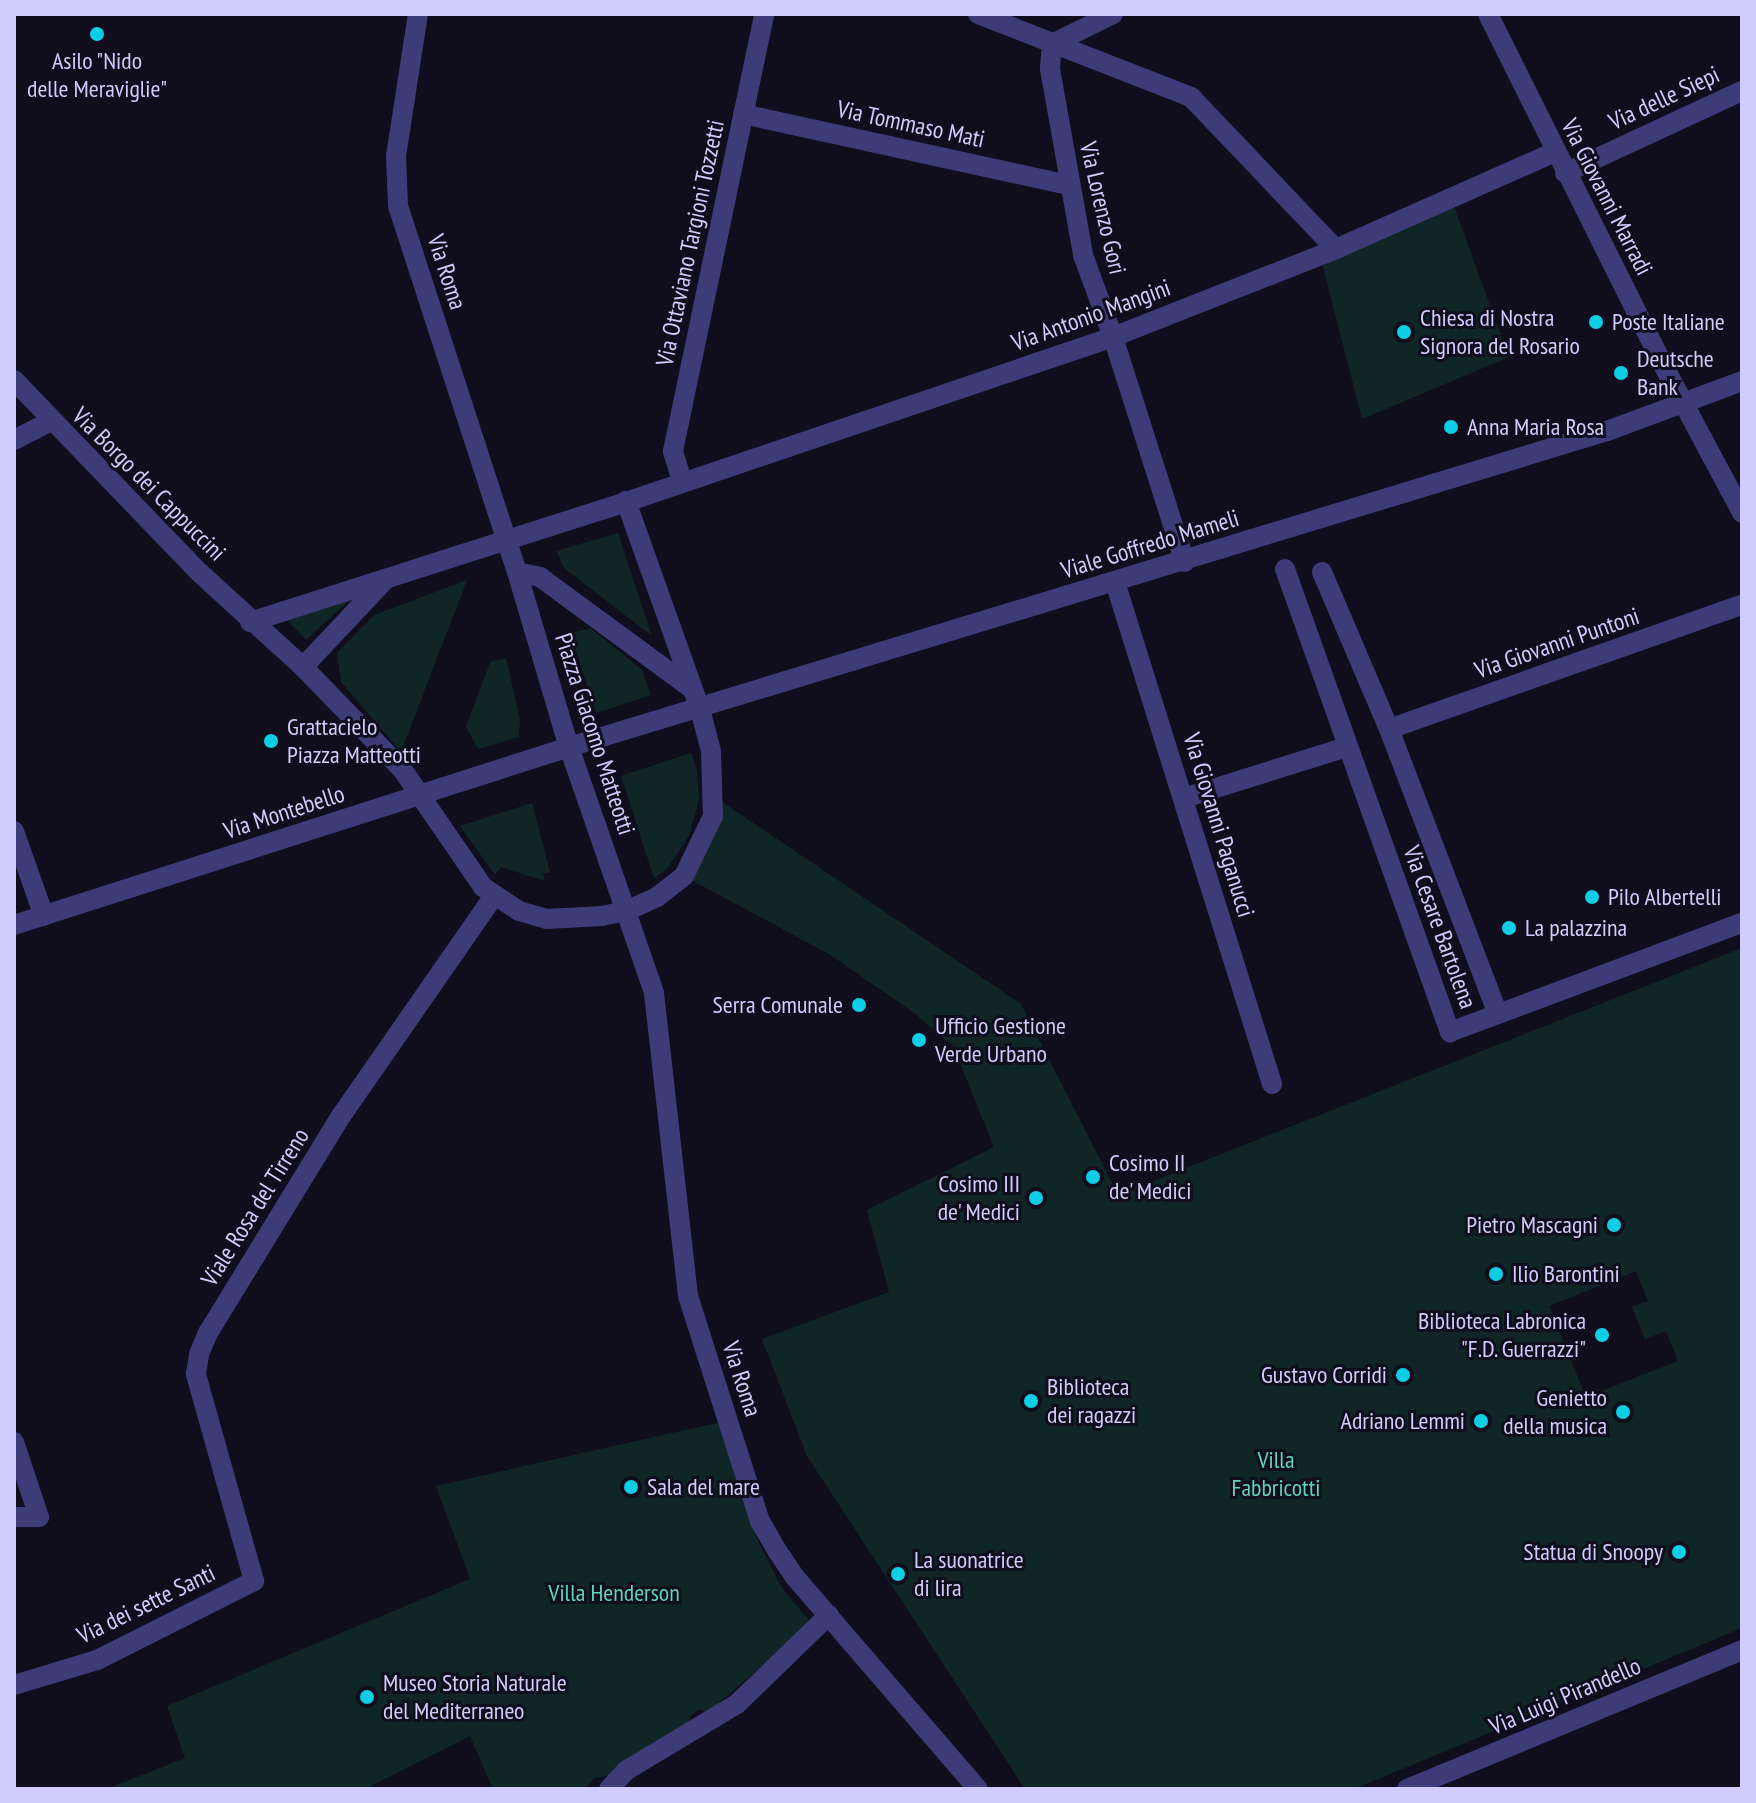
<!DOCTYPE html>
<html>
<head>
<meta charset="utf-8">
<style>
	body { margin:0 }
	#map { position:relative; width:1756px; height:1803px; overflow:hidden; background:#100d1d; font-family:"PT Sans Narrow",sans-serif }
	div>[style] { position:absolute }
	.green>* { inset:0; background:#102626 }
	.minor>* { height:20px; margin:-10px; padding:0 10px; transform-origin:10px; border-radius:10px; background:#3e3b79 }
	.dots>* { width:22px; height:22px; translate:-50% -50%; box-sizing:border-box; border:4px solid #100d1d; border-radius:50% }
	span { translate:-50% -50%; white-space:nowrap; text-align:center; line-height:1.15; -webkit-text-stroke:6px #100d1d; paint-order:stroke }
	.poi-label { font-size:24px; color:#d2ccfc }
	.left { translate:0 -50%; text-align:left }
	.right { translate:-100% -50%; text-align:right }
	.street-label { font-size:24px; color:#d2ccfc }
	.park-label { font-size:24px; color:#5ed6b9 }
	.frame { position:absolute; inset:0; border:16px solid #d2ccfc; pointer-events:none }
</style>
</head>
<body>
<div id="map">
	<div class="green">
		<div style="clip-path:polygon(1451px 198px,1509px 357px,1362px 419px,1320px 255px)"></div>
		<div style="clip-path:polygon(618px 533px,652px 636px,564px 568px,556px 551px)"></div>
		<div style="clip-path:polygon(467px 580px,401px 752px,341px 682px,337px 653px,374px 615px)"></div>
		<div style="clip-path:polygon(355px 595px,306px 640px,287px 620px)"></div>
		<div style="clip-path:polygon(591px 628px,642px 670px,651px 695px,596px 713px,570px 633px)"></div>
		<div style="clip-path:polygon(506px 658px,520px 719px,519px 737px,478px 749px,466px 727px,490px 662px)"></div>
		<div style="clip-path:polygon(691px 753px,697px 771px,699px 800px,689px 836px,667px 869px,654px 878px,621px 776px)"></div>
		<div style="clip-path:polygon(evenodd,715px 797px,1021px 1004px,1118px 1195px,1742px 948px,1742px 1628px,1354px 1789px,1025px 1789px,807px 1456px,762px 1339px,889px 1292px,867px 1210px,994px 1147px,953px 1046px,913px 1012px,829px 954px,684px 876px,715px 797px,1636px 1271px,1648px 1301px,1632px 1307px,1645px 1339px,1666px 1331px,1678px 1361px,1586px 1397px,1549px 1306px,1636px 1271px)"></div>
		<div style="clip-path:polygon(532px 803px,550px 872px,543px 874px,545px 881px,501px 867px,495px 875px,460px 826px)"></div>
		<div style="clip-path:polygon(721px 1422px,743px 1503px,759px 1543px,782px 1588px,811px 1623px,712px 1709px,705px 1712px,700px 1709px,690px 1716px,692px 1727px,612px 1780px,606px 1776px,594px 1778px,585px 1789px,493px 1789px,470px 1736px,365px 1789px,107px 1789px,185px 1758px,167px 1706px,470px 1579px,436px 1486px)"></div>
	</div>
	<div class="minor">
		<div style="left:418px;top:14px;width:144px;rotate:98.8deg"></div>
		<div style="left:396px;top:156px;width:50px;rotate:87.7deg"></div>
		<div style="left:398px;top:206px;width:385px;rotate:72deg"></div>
		<div style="left:517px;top:572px;width:183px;rotate:73.5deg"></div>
		<div style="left:569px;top:747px;width:260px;rotate:70.9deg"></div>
		<div style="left:654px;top:993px;width:305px;rotate:83.6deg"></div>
		<div style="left:688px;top:1296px;width:236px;rotate:72.3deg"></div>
		<div style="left:760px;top:1521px;width:36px;rotate:60deg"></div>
		<div style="left:778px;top:1552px;width:29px;rotate:56deg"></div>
		<div style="left:794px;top:1576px;width:281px;rotate:49.2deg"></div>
		<div style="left:978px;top:14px;width:229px;rotate:21.3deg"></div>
		<div style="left:1191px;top:97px;width:210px;rotate:46.4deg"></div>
		<div style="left:1488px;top:14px;width:388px;rotate:63.5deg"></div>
		<div style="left:1661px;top:361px;width:172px;rotate:61.9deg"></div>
		<div style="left:1052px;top:44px;width:25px;rotate:95deg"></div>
		<div style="left:1050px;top:69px;width:189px;rotate:79.9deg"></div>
		<div style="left:1083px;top:255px;width:87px;rotate:69.9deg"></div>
		<div style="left:1113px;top:337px;width:236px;rotate:72.3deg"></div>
		<div style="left:1052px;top:44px;width:68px;rotate:-26.2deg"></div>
		<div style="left:743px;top:114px;width:333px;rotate:12.3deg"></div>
		<div style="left:1565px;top:173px;width:195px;rotate:-24.9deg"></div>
		<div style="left:14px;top:380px;width:268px;rotate:46.1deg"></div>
		<div style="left:200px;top:573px;width:139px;rotate:42.4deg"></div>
		<div style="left:303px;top:667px;width:142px;rotate:45.9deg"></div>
		<div style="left:402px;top:769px;width:143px;rotate:55.5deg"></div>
		<div style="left:483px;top:887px;width:43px;rotate:33.7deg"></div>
		<div style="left:519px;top:911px;width:29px;rotate:16deg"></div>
		<div style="left:547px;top:919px;width:55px;rotate:-3.1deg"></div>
		<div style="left:602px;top:916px;width:25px;rotate:-12deg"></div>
		<div style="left:626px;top:911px;width:34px;rotate:-24deg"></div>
		<div style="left:657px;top:897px;width:34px;rotate:-38deg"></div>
		<div style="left:684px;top:876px;width:67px;rotate:-64.2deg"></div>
		<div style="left:713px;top:816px;width:65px;rotate:-91.8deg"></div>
		<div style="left:711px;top:751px;width:43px;rotate:-104.7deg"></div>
		<div style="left:700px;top:709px;width:221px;rotate:-109.6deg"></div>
		<div style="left:14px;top:440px;width:42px;rotate:-27.2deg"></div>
		<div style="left:682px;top:481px;width:31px;rotate:-107deg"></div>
		<div style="left:673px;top:451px;width:446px;rotate:-78.2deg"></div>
		<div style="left:1285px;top:569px;width:492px;rotate:70.4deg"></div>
		<div style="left:1450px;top:1032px;width:312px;rotate:-20.5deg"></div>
		<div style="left:517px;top:572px;width:24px;rotate:12deg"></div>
		<div style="left:540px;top:577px;width:186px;rotate:36.3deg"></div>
		<div style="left:1322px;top:572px;width:171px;rotate:66.9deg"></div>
		<div style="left:1389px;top:729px;width:305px;rotate:69.1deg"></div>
		<div style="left:1115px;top:582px;width:526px;rotate:72.63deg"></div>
		<div style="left:250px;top:622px;width:404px;rotate:-17.7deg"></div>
		<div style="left:635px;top:499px;width:505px;rotate:-18.72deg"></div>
		<div style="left:1113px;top:337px;width:240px;rotate:-21.5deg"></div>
		<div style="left:1336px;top:249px;width:240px;rotate:-23.9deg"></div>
		<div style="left:303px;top:667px;width:120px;rotate:-46.7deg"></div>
		<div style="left:1389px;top:729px;width:374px;rotate:-19.4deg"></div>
		<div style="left:1184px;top:798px;width:171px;rotate:-17.4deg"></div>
		<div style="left:14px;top:831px;width:90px;rotate:70.6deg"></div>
		<div style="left:14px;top:925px;width:583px;rotate:-17.78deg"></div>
		<div style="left:569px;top:747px;width:1085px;rotate:-16.93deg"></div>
		<div style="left:1607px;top:431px;width:144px;rotate:-20.3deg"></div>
		<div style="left:14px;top:1442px;width:79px;rotate:71.6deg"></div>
		<div style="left:39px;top:1517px;width:25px;rotate:180deg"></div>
		<div style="left:14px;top:1685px;width:87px;rotate:-16.8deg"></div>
		<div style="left:97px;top:1660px;width:176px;rotate:-26.7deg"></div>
		<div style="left:254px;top:1581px;width:215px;rotate:-105.7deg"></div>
		<div style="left:196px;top:1374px;width:20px;rotate:-81deg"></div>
		<div style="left:199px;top:1354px;width:23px;rotate:-67deg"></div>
		<div style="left:208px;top:1333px;width:255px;rotate:-58.5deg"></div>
		<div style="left:341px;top:1116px;width:267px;rotate:-55.2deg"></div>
		<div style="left:609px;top:1789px;width:26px;rotate:-47deg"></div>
		<div style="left:627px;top:1770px;width:128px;rotate:-31deg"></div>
		<div style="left:737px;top:1704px;width:128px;rotate:-44.1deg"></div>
		<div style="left:1407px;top:1789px;width:363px;rotate:-22.5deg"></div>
	</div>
	<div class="dots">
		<div style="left:97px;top:34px;background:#0ecee6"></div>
		<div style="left:1596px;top:322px;background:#0ecee6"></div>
		<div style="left:1404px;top:332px;background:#0ecee6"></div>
		<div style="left:1621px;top:373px;background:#0ecee6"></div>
		<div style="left:1451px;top:427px;background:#0ecee6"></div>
		<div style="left:271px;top:741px;background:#0ecee6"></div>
		<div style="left:1592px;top:897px;background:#0ecee6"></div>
		<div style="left:1509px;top:928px;background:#0ecee6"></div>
		<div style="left:859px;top:1005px;background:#0ecee6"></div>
		<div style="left:919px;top:1040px;background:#0ecee6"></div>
		<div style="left:1093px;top:1177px;background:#0ecee6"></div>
		<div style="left:1036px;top:1198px;background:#0ecee6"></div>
		<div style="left:1614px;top:1225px;background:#0ecee6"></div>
		<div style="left:1496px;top:1274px;background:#0ecee6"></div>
		<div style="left:1602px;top:1335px;background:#0ecee6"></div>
		<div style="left:1403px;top:1375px;background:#0ecee6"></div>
		<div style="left:1031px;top:1401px;background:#0ecee6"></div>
		<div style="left:1623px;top:1412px;background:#0ecee6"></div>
		<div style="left:1481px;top:1421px;background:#0ecee6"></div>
		<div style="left:631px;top:1487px;background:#0ecee6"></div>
		<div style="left:1679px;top:1552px;background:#0ecee6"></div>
		<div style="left:898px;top:1574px;background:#0ecee6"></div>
		<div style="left:367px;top:1697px;background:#0ecee6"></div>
	</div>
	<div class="poi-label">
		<span style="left:97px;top:75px">Asilo "Nido<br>delle Meraviglie"</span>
		<span class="left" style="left:1420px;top:332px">Chiesa di Nostra<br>Signora del Rosario</span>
		<span class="left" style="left:1612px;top:322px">Poste Italiane</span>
		<span class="left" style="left:1637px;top:373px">Deutsche<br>Bank</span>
		<span class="left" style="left:1467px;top:427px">Anna Maria Rosa</span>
		<span class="left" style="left:287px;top:741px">Grattacielo<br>Piazza Matteotti</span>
		<span class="left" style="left:1608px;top:897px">Pilo Albertelli</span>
		<span class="left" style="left:1525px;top:928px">La palazzina</span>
		<span class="right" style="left:843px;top:1005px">Serra Comunale</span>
		<span class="left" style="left:935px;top:1040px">Ufficio Gestione<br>Verde Urbano</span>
		<span class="left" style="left:1109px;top:1177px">Cosimo II<br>de' Medici</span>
		<span class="right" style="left:1020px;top:1198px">Cosimo III<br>de' Medici</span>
		<span class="right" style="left:1598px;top:1225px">Pietro Mascagni</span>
		<span class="left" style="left:1512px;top:1274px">Ilio Barontini</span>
		<span class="right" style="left:1586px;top:1335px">Biblioteca Labronica<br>"F.D. Guerrazzi"</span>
		<span class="right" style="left:1387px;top:1375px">Gustavo Corridi</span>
		<span class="left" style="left:1047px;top:1401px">Biblioteca<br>dei ragazzi</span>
		<span class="right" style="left:1607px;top:1412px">Genietto<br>della musica</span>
		<span class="right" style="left:1465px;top:1421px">Adriano Lemmi</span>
		<span class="left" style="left:647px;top:1487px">Sala del mare</span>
		<span class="right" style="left:1663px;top:1552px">Statua di Snoopy</span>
		<span class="left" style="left:914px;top:1574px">La suonatrice<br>di lira</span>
		<span class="left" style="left:383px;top:1697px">Museo Storia Naturale<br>del Mediterraneo</span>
	</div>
	<div class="street-label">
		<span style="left:1664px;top:98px;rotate:-25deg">Via delle Siepi</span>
		<span style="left:911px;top:124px;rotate:12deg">Via Tommaso Mati</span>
		<span style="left:1607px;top:197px;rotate:63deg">Via Giovanni Marradi</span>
		<span style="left:1103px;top:208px;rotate:77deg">Via Lorenzo Gori</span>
		<span style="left:690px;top:243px;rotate:-78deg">Via Ottaviano Targioni Tozzetti</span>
		<span style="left:447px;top:272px;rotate:72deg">Via Roma</span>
		<span style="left:1091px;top:315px;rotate:-20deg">Via Antonio Mangini</span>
		<span style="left:149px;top:484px;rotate:45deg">Via Borgo dei Cappuccini</span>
		<span style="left:1150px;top:544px;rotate:-17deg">Viale Goffredo Mameli</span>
		<span style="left:1557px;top:643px;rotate:-19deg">Via Giovanni Puntoni</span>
		<span style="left:595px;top:734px;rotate:72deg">Piazza Giacomo Matteotti</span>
		<span style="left:284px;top:812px;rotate:-18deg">Via Montebello</span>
		<span style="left:1219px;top:825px;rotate:73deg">Via Giovanni Paganucci</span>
		<span style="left:1440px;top:927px;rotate:70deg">Via Cesare Bartolena</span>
		<span style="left:255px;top:1207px;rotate:-58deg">Viale Rosa del Tirreno</span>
		<span style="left:742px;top:1379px;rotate:72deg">Via Roma</span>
		<span style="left:146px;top:1604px;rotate:-26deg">Via dei sette Santi</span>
		<span style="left:1565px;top:1696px;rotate:-23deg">Via Luigi Pirandello</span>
	</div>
	<div class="park-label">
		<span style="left:1276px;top:1474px">Villa<br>Fabbricotti</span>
		<span style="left:614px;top:1593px">Villa Henderson</span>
	</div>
	<div class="frame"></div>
</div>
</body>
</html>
